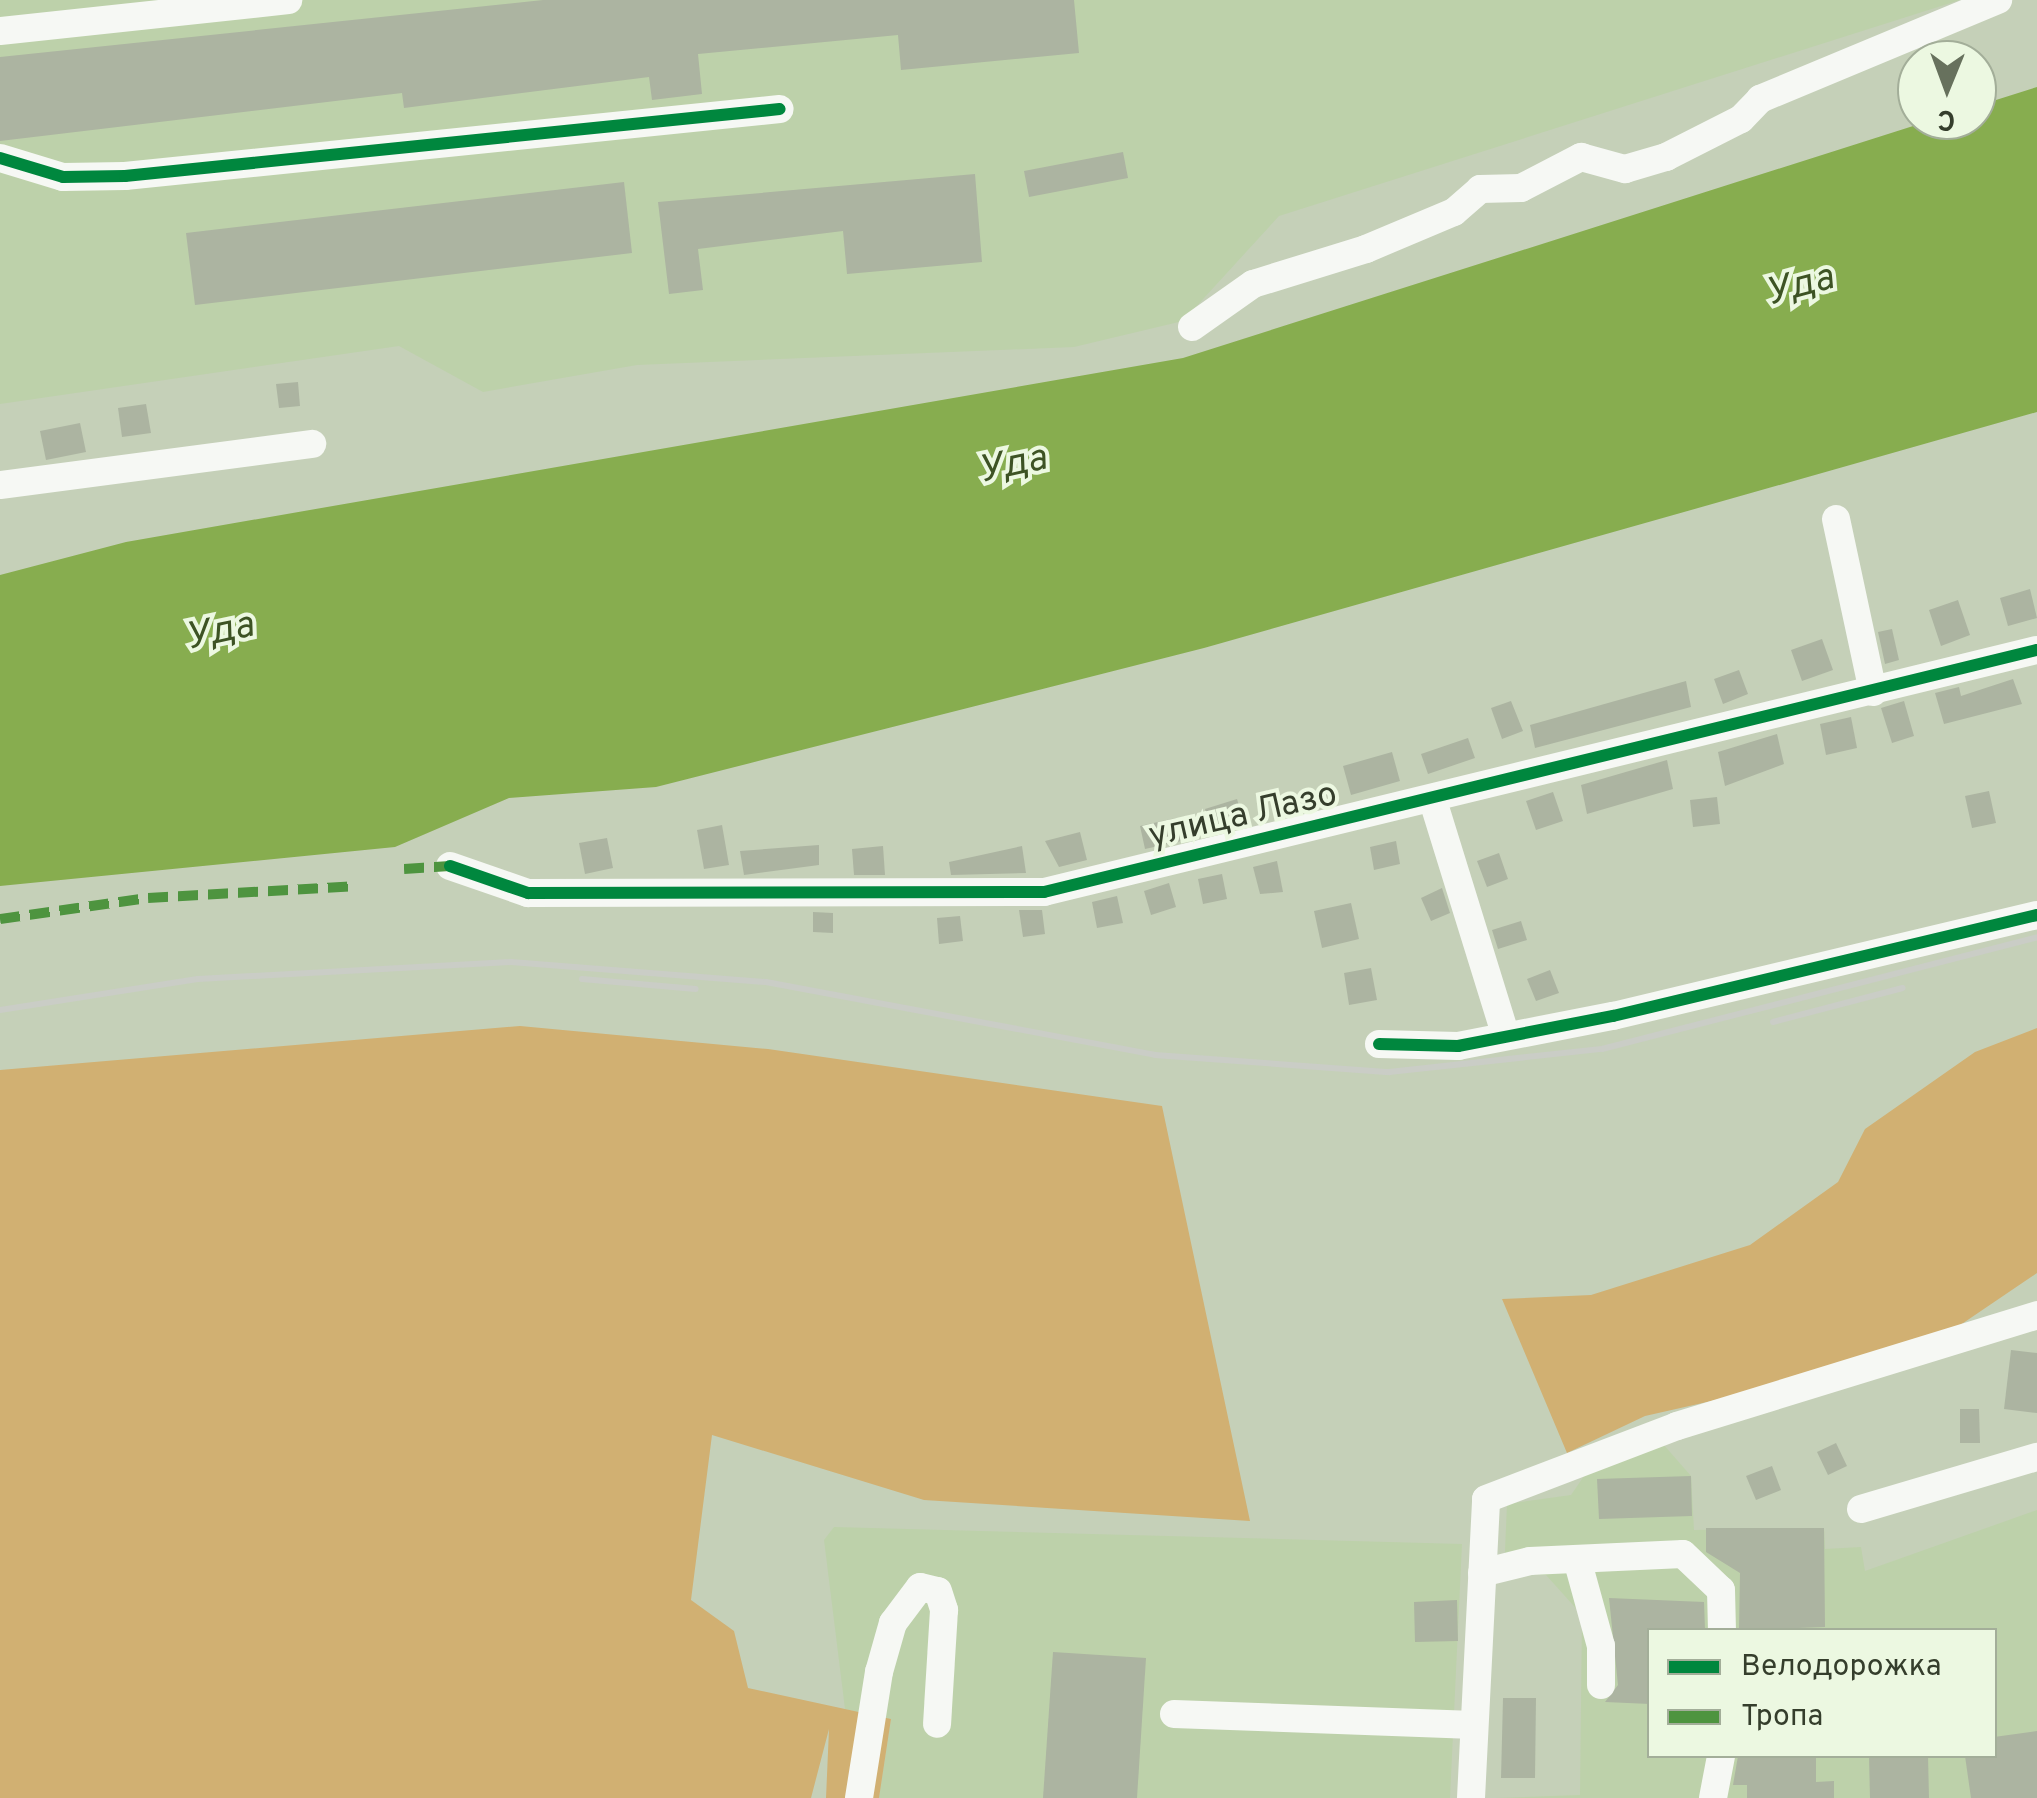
<!DOCTYPE html>
<html>
<head>
<meta charset="utf-8">
<style>
	body { margin:0 }
	#map { position:relative; width:2037px; height:1798px; overflow:hidden; background:#c5d0b8; font-family:Overpass,sans-serif }
	div>[style] { position:absolute }
	.built>* { inset:0; background:#bdd1aa }
	.green>* { inset:0; background:#d1b072 }
	.water>* { inset:0; background:#87ad4f }
	.building>* { inset:0; background:#acb4a1 }
	.minor>* { height:28px; margin:-14px; padding:0 14px; transform-origin:14px; border-radius:14px; background:#f6f8f4 }
	.rail>* { height:6px; margin:-3px; padding:0 3px; transform-origin:3px; border-radius:3px; background:#cacdc6 }
	.quiet>* { height:10px; margin-top:-5px; transform-origin:0; background:repeating-linear-gradient(90deg,#4e943f 0 20px,transparent 0 30px) }
	.cycleway>* { height:12px; margin:-6px; padding:0 6px; transform-origin:6px; border-radius:6px; background:#00873e }
	span { translate:-50% -50%; white-space:nowrap; text-align:center; line-height:1.15; -webkit-text-stroke:8px #ecf8e1; paint-order:stroke }
	.street-label { font-size:35px; color:#353e2c }
	.water-label { font-size:38px; color:#3d5324; font-style:italic }
	.legend { position:absolute; left:1647px; top:1628px; width:350px; height:130px; box-sizing:border-box; background:#ecf8e1; border:2px solid #a3ae99; margin:0; padding:12px 18px; list-style:none; font-size:30px; color:#353e2c }
	.legend li { display:flex; align-items:center; gap:20px; height:50px }
	.legend b { width:50px; border:2px solid #a3ae99 }
	.north { position:absolute; left:1897px; top:40px; width:100px; height:100px; box-sizing:border-box; background:#ecf8e1; border:2px solid #a3ae99; border-radius:50%; rotate:181deg; font-size:28px; font-weight:700; line-height:40px; text-align:center; color:#353e2c }
	.north::after { content:''; display:block; margin:auto; width:35px; height:45px; background:#67715d; clip-path:polygon(50% 0,100% 100%,50% 72%,0 100%) }
</style>
</head>
<body>
<div id="map">
	<div class="built">
		<div style="clip-path:polygon(0 0,1960px 0,1279px 216px,1183px 321px,1074px 347px,637px 365px,483px 392px,399px 346px,0 404px)"></div>
		<div style="clip-path:polygon(evenodd,1663px 1444px,1691px 1476px,1694px 1530px,1824px 1528px,1825px 1549px,1861px 1547px,1865px 1571px,2037px 1510px,2037px 1798px,1495px 1798px,1580px 1795px,1582px 1615px,1546px 1575px,1504px 1574px,1507px 1504px,1571px 1495px,1604px 1447px,1663px 1444px,1650px 1630px,1994px 1630px,1994px 1756px,1650px 1756px,1650px 1630px)"></div>
		<div style="clip-path:polygon(834px 1527px,1462px 1544px,1450px 1798px,879px 1798px,891px 1719px,845px 1709px,824px 1540px)"></div>
	</div>
	<div class="green">
		<div style="clip-path:polygon(520px 1026px,768px 1049px,1162px 1106px,1250px 1521px,924px 1500px,712px 1435px,691px 1600px,734px 1631px,748px 1688px,891px 1719px,879px 1798px,826px 1798px,829px 1729px,811px 1798px,0 1798px,0 1070px)"></div>
		<div style="clip-path:polygon(2037px 1028px,2037px 1273px,1916px 1355px,1645px 1416px,1567px 1453px,1502px 1299px,1591px 1295px,1750px 1245px,1838px 1182px,1865px 1129px,1975px 1052px)"></div>
	</div>
	<div class="water">
		<div style="clip-path:polygon(2037px 87px,2037px 412px,1204px 648px,656px 787px,509px 798px,395px 847px,0 886px,0 575px,126px 542px,1183px 358px,1932px 120px,1977px 120px,1977px 106px)"></div>
	</div>
	<div class="building">
		<div style="clip-path:polygon(543px 0,1074px 0,1079px 53px,901px 70px,898px 35px,698px 54px,702px 94px,652px 100px,649px 77px,404px 108px,402px 93px,0 141px,0 57px)"></div>
		<div style="clip-path:polygon(1123px 152px,1128px 178px,1029px 197px,1024px 171px)"></div>
		<div style="clip-path:polygon(975px 174px,982px 262px,847px 274px,843px 231px,698px 249px,703px 290px,669px 294px,658px 202px)"></div>
		<div style="clip-path:polygon(624px 182px,632px 253px,195px 305px,186px 233px)"></div>
		<div style="clip-path:polygon(298px 382px,300px 406px,279px 408px,276px 384px)"></div>
		<div style="clip-path:polygon(146px 404px,151px 433px,122px 437px,118px 408px)"></div>
		<div style="clip-path:polygon(80px 423px,86px 452px,46px 460px,40px 431px)"></div>
		<div style="clip-path:polygon(2030px 589px,2037px 618px,2008px 626px,2000px 598px)"></div>
		<div style="clip-path:polygon(1958px 600px,1970px 635px,1941px 646px,1929px 610px)"></div>
		<div style="clip-path:polygon(1892px 629px,1899px 660px,1885px 664px,1878px 632px)"></div>
		<div style="clip-path:polygon(1822px 639px,1833px 670px,1802px 681px,1791px 650px)"></div>
		<div style="clip-path:polygon(1739px 670px,1748px 694px,1723px 704px,1714px 679px)"></div>
		<div style="clip-path:polygon(2013px 679px,2022px 704px,1944px 724px,1935px 693px,1959px 687px,1961px 696px)"></div>
		<div style="clip-path:polygon(1686px 681px,1691px 707px,1535px 748px,1530px 725px)"></div>
		<div style="clip-path:polygon(1511px 701px,1523px 731px,1502px 739px,1491px 708px)"></div>
		<div style="clip-path:polygon(1904px 701px,1914px 736px,1892px 743px,1881px 708px)"></div>
		<div style="clip-path:polygon(1851px 717px,1857px 748px,1826px 755px,1820px 724px)"></div>
		<div style="clip-path:polygon(1777px 734px,1784px 764px,1725px 786px,1718px 752px)"></div>
		<div style="clip-path:polygon(1468px 738px,1475px 758px,1428px 774px,1421px 754px)"></div>
		<div style="clip-path:polygon(1392px 752px,1400px 781px,1351px 795px,1343px 766px)"></div>
		<div style="clip-path:polygon(1667px 760px,1673px 789px,1587px 814px,1581px 785px)"></div>
		<div style="clip-path:polygon(1989px 791px,1996px 823px,1972px 828px,1965px 796px)"></div>
		<div style="clip-path:polygon(1553px 792px,1563px 821px,1536px 830px,1526px 801px)"></div>
		<div style="clip-path:polygon(1717px 797px,1720px 824px,1693px 827px,1690px 800px)"></div>
		<div style="clip-path:polygon(1237px 799px,1244px 823px,1212px 833px,1205px 809px)"></div>
		<div style="clip-path:polygon(1176px 818px,1181px 841px,1145px 849px,1140px 826px)"></div>
		<div style="clip-path:polygon(722px 825px,729px 865px,704px 869px,697px 830px)"></div>
		<div style="clip-path:polygon(1080px 832px,1087px 860px,1059px 867px,1045px 841px)"></div>
		<div style="clip-path:polygon(607px 838px,613px 868px,585px 874px,579px 843px)"></div>
		<div style="clip-path:polygon(1396px 841px,1400px 864px,1374px 870px,1370px 847px)"></div>
		<div style="clip-path:polygon(819px 845px,819px 865px,744px 875px,740px 851px)"></div>
		<div style="clip-path:polygon(883px 846px,885px 875px,854px 875px,852px 849px)"></div>
		<div style="clip-path:polygon(1022px 846px,1026px 873px,951px 875px,949px 862px)"></div>
		<div style="clip-path:polygon(1499px 853px,1508px 879px,1487px 887px,1477px 861px)"></div>
		<div style="clip-path:polygon(1277px 861px,1283px 892px,1260px 894px,1253px 867px)"></div>
		<div style="clip-path:polygon(1222px 874px,1227px 899px,1203px 904px,1198px 879px)"></div>
		<div style="clip-path:polygon(1169px 883px,1176px 907px,1151px 915px,1144px 891px)"></div>
		<div style="clip-path:polygon(1442px 888px,1450px 913px,1431px 921px,1421px 898px)"></div>
		<div style="clip-path:polygon(1117px 896px,1123px 923px,1097px 928px,1092px 902px)"></div>
		<div style="clip-path:polygon(1351px 903px,1359px 939px,1322px 948px,1314px 911px)"></div>
		<div style="clip-path:polygon(1019px 910px,1042px 910px,1045px 934px,1023px 937px)"></div>
		<div style="clip-path:polygon(813px 912px,833px 913px,833px 933px,813px 932px)"></div>
		<div style="clip-path:polygon(960px 916px,963px 941px,939px 944px,937px 918px)"></div>
		<div style="clip-path:polygon(1521px 921px,1527px 940px,1498px 949px,1492px 930px)"></div>
		<div style="clip-path:polygon(1371px 968px,1377px 1000px,1349px 1005px,1344px 973px)"></div>
		<div style="clip-path:polygon(1550px 970px,1559px 993px,1536px 1001px,1527px 979px)"></div>
		<div style="clip-path:polygon(2011px 1350px,2037px 1353px,2037px 1413px,2004px 1409px)"></div>
		<div style="clip-path:polygon(1960px 1409px,1979px 1409px,1980px 1443px,1960px 1443px)"></div>
		<div style="clip-path:polygon(1836px 1443px,1847px 1466px,1828px 1475px,1817px 1452px)"></div>
		<div style="clip-path:polygon(1772px 1466px,1781px 1490px,1756px 1500px,1746px 1476px)"></div>
		<div style="clip-path:polygon(1691px 1476px,1692px 1516px,1599px 1519px,1597px 1479px)"></div>
		<div style="clip-path:polygon(1706px 1528px,1824px 1528px,1825px 1627px,1739px 1630px,1740px 1573px,1706px 1552px)"></div>
		<div style="clip-path:polygon(1609px 1598px,1704px 1602px,1705px 1630px,1650px 1630px,1650px 1704px,1605px 1702px,1618px 1685px)"></div>
		<div style="clip-path:polygon(1457px 1600px,1458px 1641px,1415px 1642px,1414px 1602px)"></div>
		<div style="clip-path:polygon(1053px 1652px,1146px 1658px,1137px 1798px,1043px 1798px)"></div>
		<div style="clip-path:polygon(1503px 1698px,1536px 1698px,1535px 1778px,1501px 1778px)"></div>
		<div style="clip-path:polygon(2037px 1731px,2037px 1798px,1971px 1798px,1965px 1756px,1994px 1756px,1994px 1737px)"></div>
		<div style="clip-path:polygon(1738px 1756px,1816px 1756px,1816px 1782px,1834px 1781px,1834px 1798px,1747px 1798px,1747px 1785px,1733px 1785px)"></div>
		<div style="clip-path:polygon(1869px 1756px,1928px 1756px,1929px 1798px,1870px 1798px)"></div>
	</div>
	<div class="minor">
		<div style="left:0;top:31px;width:290px;rotate:-6.1deg"></div>
		<div style="left:0;top:158px;width:66px;rotate:16.8deg"></div>
		<div style="left:63px;top:177px;width:62px;rotate:-0.9deg"></div>
		<div style="left:125px;top:176px;width:658px;rotate:-5.84deg"></div>
		<div style="left:1192px;top:327px;width:75px;rotate:-35.2deg"></div>
		<div style="left:1253px;top:284px;width:118px;rotate:-17.2deg"></div>
		<div style="left:1366px;top:249px;width:95px;rotate:-22.8deg"></div>
		<div style="left:1454px;top:212px;width:35px;rotate:-41deg"></div>
		<div style="left:1480px;top:189px;width:41px;rotate:-1.4deg"></div>
		<div style="left:1521px;top:188px;width:68px;rotate:-27.3deg"></div>
		<div style="left:1581px;top:157px;width:46px;rotate:15.3deg"></div>
		<div style="left:1625px;top:169px;width:43px;rotate:-16.3deg"></div>
		<div style="left:1666px;top:157px;width:84px;rotate:-26.9deg"></div>
		<div style="left:1741px;top:119px;width:28px;rotate:-46deg"></div>
		<div style="left:1760px;top:99px;width:258px;rotate:-22.6deg"></div>
		<div style="left:0;top:485px;width:315px;rotate:-7.5deg"></div>
		<div style="left:1836px;top:519px;width:177px;rotate:77.9deg"></div>
		<div style="left:1434px;top:804px;width:240px;rotate:72.8deg"></div>
		<div style="left:450px;top:866px;width:83px;rotate:19.1deg"></div>
		<div style="left:528px;top:893px;width:516px;rotate:-0.11deg"></div>
		<div style="left:1044px;top:892px;width:1022px;rotate:-13.7deg"></div>
		<div style="left:1379px;top:1044px;width:79px;rotate:1.5deg"></div>
		<div style="left:1458px;top:1046px;width:158px;rotate:-11deg"></div>
		<div style="left:1613px;top:1016px;width:436px;rotate:-13.4deg"></div>
		<div style="left:1861px;top:1509px;width:184px;rotate:-16.5deg"></div>
		<div style="left:1577px;top:1559px;width:90px;rotate:74.6deg"></div>
		<div style="left:1601px;top:1646px;width:39px;rotate:90deg"></div>
		<div style="left:1482px;top:1573px;width:49px;rotate:-14deg"></div>
		<div style="left:1530px;top:1561px;width:153px;rotate:-2.6deg"></div>
		<div style="left:1683px;top:1554px;width:52px;rotate:43.5deg"></div>
		<div style="left:1721px;top:1590px;width:40px;rotate:88.6deg"></div>
		<div style="left:1174px;top:1714px;width:300px;rotate:2.1deg"></div>
		<div style="left:859px;top:1798px;width:128px;rotate:-81deg"></div>
		<div style="left:879px;top:1672px;width:51px;rotate:-74.1deg"></div>
		<div style="left:893px;top:1623px;width:45px;rotate:-53.1deg"></div>
		<div style="left:920px;top:1587px;width:18px;rotate:13deg"></div>
		<div style="left:938px;top:1591px;width:20px;rotate:72deg"></div>
		<div style="left:944px;top:1610px;width:114px;rotate:93.5deg"></div>
		<div style="left:1471px;top:1798px;width:299px;rotate:-87.1deg"></div>
		<div style="left:1486px;top:1499px;width:204px;rotate:-20.9deg"></div>
		<div style="left:1677px;top:1426px;width:377px;rotate:-17.1deg"></div>
		<div style="left:1713px;top:1798px;width:43px;rotate:-79.2deg"></div>
	</div>
	<div class="rail">
		<div style="left:582px;top:979px;width:114px;rotate:5deg"></div>
		<div style="left:0;top:1010px;width:200px;rotate:-8.9deg"></div>
		<div style="left:198px;top:979px;width:313px;rotate:-3.1deg"></div>
		<div style="left:511px;top:962px;width:256px;rotate:4.5deg"></div>
		<div style="left:766px;top:982px;width:396px;rotate:10.6deg"></div>
		<div style="left:1155px;top:1055px;width:235px;rotate:4.2deg"></div>
		<div style="left:1389px;top:1072px;width:214px;rotate:-6.2deg"></div>
		<div style="left:1602px;top:1049px;width:449px;rotate:-14.4deg"></div>
		<div style="left:1773px;top:1022px;width:134px;rotate:-14.7deg"></div>
	</div>
	<div class="quiet">
		<div style="left:404px;top:869px;width:46px;rotate:-3.7deg"></div>
		<div style="left:0;top:919px;width:149px;rotate:-8.1deg"></div>
		<div style="left:148px;top:898px;width:206px;rotate:-3.3deg"></div>
	</div>
	<div class="cycleway">
		<div style="left:0;top:158px;width:66px;rotate:16.8deg"></div>
		<div style="left:63px;top:177px;width:62px;rotate:-0.9deg"></div>
		<div style="left:125px;top:176px;width:658px;rotate:-5.84deg"></div>
		<div style="left:450px;top:866px;width:83px;rotate:19.1deg"></div>
		<div style="left:528px;top:893px;width:516px;rotate:-0.11deg"></div>
		<div style="left:1044px;top:892px;width:1022px;rotate:-13.7deg"></div>
		<div style="left:1379px;top:1044px;width:79px;rotate:1.5deg"></div>
		<div style="left:1458px;top:1046px;width:158px;rotate:-11deg"></div>
		<div style="left:1613px;top:1016px;width:436px;rotate:-13.4deg"></div>
	</div>
	<div class="street-label">
		<span style="left:1243px;top:816px;rotate:-13deg">улица Лазо</span>
	</div>
	<div class="water-label">
		<span style="left:1800px;top:287px;rotate:-15deg">Уда</span>
		<span style="left:1013px;top:466px;rotate:-12deg">Уда</span>
		<span style="left:220px;top:633px;rotate:-12deg">Уда</span>
	</div>
	<ul class="legend">
	<li><b style="height:12px;background:#00873e"></b>Велодорожка</li>
	<li><b style="height:12px;background:#4e943f"></b>Тропа</li>
	</ul>
	<div class="north">С</div>
</div>
</body>
</html>
